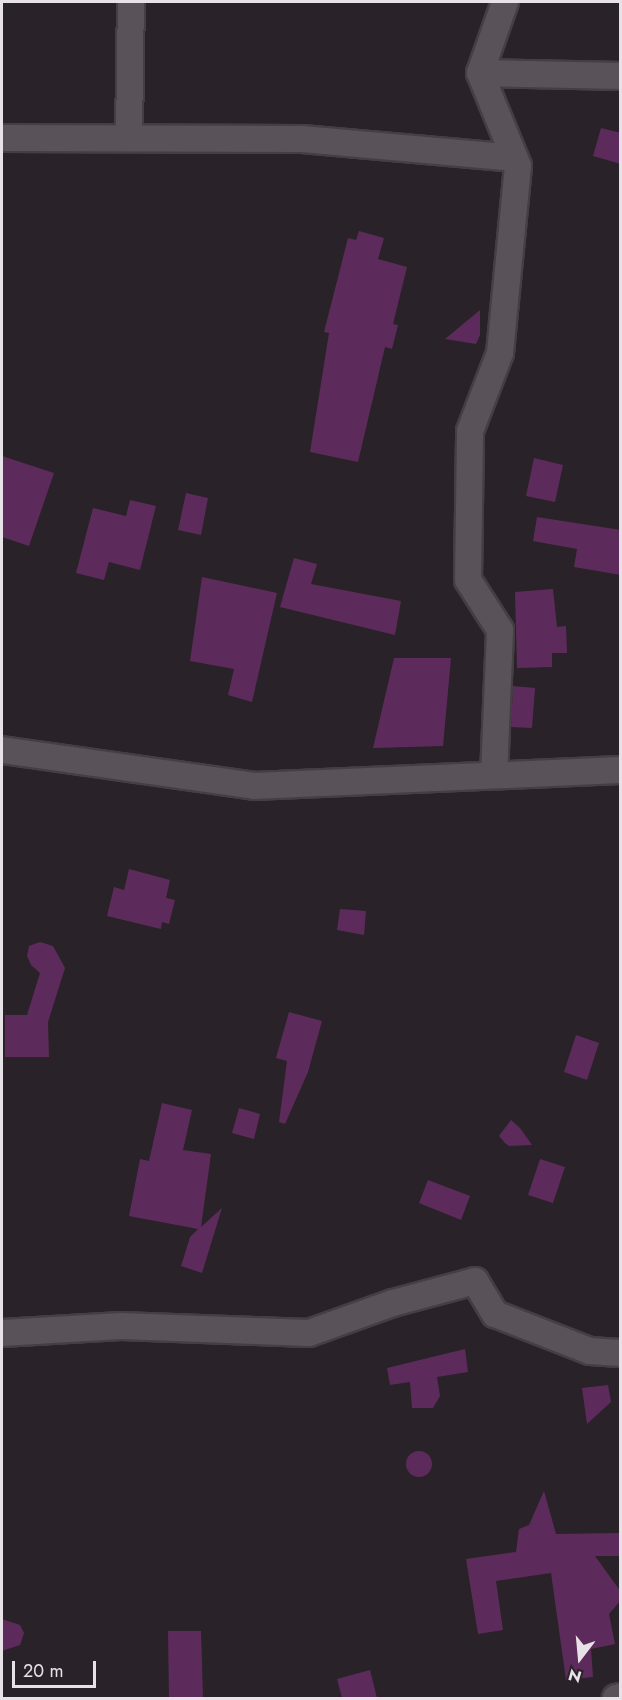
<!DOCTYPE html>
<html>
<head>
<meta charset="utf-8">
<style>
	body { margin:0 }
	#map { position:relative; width:622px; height:1700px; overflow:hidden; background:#292228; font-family:Jost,sans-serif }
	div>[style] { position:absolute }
	.building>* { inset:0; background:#5d2b5b }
	.round { border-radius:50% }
	.roads { filter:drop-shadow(2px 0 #443f44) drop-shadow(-2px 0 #443f44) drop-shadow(0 2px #443f44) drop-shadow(0 -2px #443f44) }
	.minor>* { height:26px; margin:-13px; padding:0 13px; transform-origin:13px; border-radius:13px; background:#5a5259 }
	span { translate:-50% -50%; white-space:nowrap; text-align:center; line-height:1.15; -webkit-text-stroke:6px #292228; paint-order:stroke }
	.frame { position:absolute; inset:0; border:3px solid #e7e2e7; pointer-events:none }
	.north { position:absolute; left:550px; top:1628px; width:60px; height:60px; -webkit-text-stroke:4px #292228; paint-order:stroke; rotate:196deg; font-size:16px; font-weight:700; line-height:24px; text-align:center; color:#e7e2e7 }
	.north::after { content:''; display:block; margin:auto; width:21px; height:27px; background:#e7e2e7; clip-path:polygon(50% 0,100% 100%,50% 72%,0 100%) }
	.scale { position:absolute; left:12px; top:1661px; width:84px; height:27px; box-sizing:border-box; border:3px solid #e7e2e7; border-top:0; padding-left:8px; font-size:18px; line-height:21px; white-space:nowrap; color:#e7e2e7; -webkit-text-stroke:4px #292228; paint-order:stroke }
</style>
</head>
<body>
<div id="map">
	<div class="building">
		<div style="clip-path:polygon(601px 128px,621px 133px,621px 164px,593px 156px)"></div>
		<div style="clip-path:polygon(359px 231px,384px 238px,378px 259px,407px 267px,393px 324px,398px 325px,392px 349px,385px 347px,358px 462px,310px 452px,329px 333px,324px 332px,348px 238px,356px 240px)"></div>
		<div style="clip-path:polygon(480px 310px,480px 335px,476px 344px,445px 339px)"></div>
		<div style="clip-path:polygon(2px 456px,54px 473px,29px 546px,2px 537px)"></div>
		<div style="clip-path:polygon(534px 458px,563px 465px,555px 502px,526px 496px)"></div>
		<div style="clip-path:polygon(186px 493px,208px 498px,201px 535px,178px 530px)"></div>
		<div style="clip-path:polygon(130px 500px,156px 506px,140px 570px,109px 562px,104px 580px,76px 573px,93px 508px,126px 516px)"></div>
		<div style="clip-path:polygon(537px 517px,621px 530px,621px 575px,574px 567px,577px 549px,533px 541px)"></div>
		<div style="clip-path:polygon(294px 558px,317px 564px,311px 584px,401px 601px,395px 635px,280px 607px)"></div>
		<div style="clip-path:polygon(202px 577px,277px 593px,252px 702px,228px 695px,234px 669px,190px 661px)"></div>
		<div style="clip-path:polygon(553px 589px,557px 627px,566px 626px,567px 653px,552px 653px,552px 667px,517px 668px,515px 592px)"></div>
		<div style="clip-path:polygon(394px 658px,451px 658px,443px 746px,373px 748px)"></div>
		<div style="clip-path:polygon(513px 686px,535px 688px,532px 728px,511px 727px)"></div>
		<div style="clip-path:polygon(129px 869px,170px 880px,166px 898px,175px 900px,169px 924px,162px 922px,161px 929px,107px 916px,114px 887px,124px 890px)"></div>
		<div style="clip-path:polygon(340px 909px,366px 911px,364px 935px,337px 930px)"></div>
		<div style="clip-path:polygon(40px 942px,53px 946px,65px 968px,48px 1022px,49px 1057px,5px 1057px,5px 1015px,27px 1015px,40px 973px,31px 965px,27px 956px,29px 946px)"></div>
		<div style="clip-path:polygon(289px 1012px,322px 1021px,308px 1072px,285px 1124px,279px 1122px,287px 1061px,276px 1058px)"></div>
		<div style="clip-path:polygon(576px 1035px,599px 1043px,587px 1080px,564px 1072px)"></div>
		<div style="clip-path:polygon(162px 1103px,192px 1110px,183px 1150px,211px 1154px,201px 1227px,222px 1208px,202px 1273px,181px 1266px,190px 1237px,198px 1229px,129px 1216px,140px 1159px,149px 1161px)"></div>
		<div style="clip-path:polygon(239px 1108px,260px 1114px,254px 1139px,232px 1133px)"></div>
		<div style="clip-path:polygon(511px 1120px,520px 1128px,532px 1145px,509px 1146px,505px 1143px,499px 1136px)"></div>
		<div style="clip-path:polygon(540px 1159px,565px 1167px,553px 1203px,528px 1195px)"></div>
		<div style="clip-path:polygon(428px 1180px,470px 1196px,461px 1220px,419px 1203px)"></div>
		<div style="clip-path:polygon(465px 1349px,468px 1372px,437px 1377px,440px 1396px,433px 1408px,412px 1408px,410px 1382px,390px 1385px,387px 1368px)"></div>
		<div style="clip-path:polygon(608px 1385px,611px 1402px,587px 1424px,582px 1388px)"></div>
		<div class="round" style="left:406px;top:1451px;width:26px;height:26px"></div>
		<div style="clip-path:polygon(544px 1491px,556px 1534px,621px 1533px,621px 1556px,595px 1556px,621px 1592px,621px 1600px,609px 1614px,615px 1644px,591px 1649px,593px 1677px,566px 1680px,551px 1573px,496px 1581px,503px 1630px,478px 1634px,466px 1559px,516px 1552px,519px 1529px,529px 1525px)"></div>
		<div style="clip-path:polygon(2px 1619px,20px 1625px,24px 1633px,20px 1645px,2px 1651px)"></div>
		<div style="clip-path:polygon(168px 1631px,201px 1631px,203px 1698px,169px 1698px)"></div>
		<div style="clip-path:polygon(370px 1670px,377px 1698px,342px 1698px,337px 1679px)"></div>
	</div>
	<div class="roads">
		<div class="minor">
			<div style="left:480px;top:73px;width:140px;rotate:1.2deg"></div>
			<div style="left:129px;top:137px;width:135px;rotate:-89.2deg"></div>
			<div style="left:2px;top:138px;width:300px;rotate:0.2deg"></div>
			<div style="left:302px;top:139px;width:213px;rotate:5.1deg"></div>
			<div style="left:2px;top:750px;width:255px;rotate:8.1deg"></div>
			<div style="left:254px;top:786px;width:366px;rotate:-2.5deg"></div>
			<div style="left:494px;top:775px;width:145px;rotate:-87.6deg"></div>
			<div style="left:500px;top:630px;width:59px;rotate:-122.6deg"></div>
			<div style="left:468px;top:580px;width:149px;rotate:-89.2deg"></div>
			<div style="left:470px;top:431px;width:84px;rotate:-69deg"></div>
			<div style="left:500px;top:353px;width:188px;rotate:-84.5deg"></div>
			<div style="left:518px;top:166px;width:100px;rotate:-112.2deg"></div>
			<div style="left:480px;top:73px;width:75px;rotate:-70.6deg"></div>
			<div style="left:2px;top:1333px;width:119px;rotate:-3.4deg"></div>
			<div style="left:121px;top:1326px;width:188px;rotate:2.1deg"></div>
			<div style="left:309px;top:1333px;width:89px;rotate:-19.7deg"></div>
			<div style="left:393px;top:1303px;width:85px;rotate:-15deg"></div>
			<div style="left:475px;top:1281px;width:39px;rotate:59deg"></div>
			<div style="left:495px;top:1314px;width:102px;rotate:21.3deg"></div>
			<div style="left:590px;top:1351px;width:30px;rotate:4deg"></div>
			<div style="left:616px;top:1698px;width:4px;rotate:-14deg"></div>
		</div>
	</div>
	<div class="frame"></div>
	<div class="north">N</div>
	<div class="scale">20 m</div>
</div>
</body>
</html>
